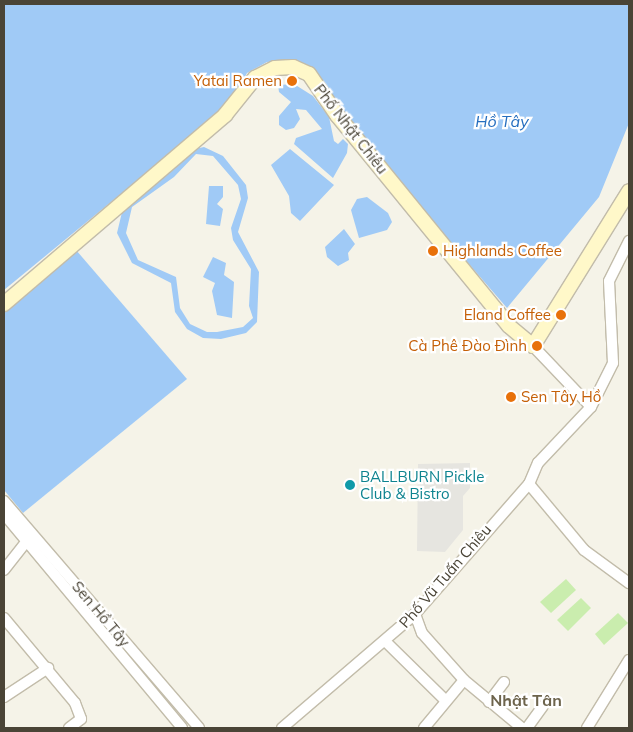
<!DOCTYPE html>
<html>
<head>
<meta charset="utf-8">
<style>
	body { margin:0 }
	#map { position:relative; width:633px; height:732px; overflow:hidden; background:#f5f3e8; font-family:Mulish,sans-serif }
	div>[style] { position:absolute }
	.green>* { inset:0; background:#caedae }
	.parking>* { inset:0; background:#e6e5e0 }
	.water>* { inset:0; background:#a0caf6 }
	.roads { filter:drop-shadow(1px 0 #c2bcaa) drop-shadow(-1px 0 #c2bcaa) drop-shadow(0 1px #c2bcaa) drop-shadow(0 -1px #c2bcaa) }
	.street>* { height:10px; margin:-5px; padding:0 5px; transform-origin:5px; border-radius:5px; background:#fff }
	.secondary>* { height:14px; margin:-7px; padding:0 7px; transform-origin:7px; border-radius:7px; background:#fff8c9 }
	.dots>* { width:14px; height:14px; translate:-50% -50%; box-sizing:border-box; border:2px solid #fff; border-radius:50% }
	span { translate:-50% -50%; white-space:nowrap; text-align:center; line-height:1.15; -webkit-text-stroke:4.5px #fff; paint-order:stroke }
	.food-label { font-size:15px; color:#c56008 }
	.right { translate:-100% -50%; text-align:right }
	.left { translate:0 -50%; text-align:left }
	.street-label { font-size:15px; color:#4a4436 }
	.culture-label { font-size:15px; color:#0d838f }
	.water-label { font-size:16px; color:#256ebf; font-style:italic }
	.neighbourhood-label { font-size:16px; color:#6d644c; font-weight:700 }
	.frame { position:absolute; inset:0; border:5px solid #4a4436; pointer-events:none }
</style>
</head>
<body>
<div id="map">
	<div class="green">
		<div style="clip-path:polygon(566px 579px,576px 590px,551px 613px,540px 602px)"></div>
		<div style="clip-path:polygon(581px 598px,591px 608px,568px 631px,557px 620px)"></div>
		<div style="clip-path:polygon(618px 613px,628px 623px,604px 645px,595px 634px)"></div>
	</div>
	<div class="parking">
		<div style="clip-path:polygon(470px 463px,470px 488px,463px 496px,463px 530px,445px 552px,417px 551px,418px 464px)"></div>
	</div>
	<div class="water">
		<div style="clip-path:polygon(4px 4px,629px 4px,629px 123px,599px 197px,507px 308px,346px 122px,320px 77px,307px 66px,290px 60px,267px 62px,247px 73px,229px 105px,4px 290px)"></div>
		<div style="clip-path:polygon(294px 84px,313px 96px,329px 117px,334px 141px,338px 144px,343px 139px,348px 144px,347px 153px,333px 178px,294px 144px,296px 138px,322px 129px,306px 110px,296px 109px,300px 119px,294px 128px,286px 130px,279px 125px,279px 116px,291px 102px,279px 92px,278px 85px)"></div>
		<div style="clip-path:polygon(evenodd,204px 147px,223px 156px,246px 185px,248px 198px,238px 232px,259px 272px,257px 322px,246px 333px,221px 339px,203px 338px,187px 329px,175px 312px,171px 283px,132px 263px,117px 233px,123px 208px,195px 149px,204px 147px,196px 154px,213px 156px,238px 185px,241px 199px,231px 228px,233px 240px,251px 269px,249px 306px,253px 318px,243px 327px,217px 332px,207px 332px,190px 324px,180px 308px,176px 277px,138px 260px,126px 233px,132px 207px,174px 177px,196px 154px)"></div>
		<div style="clip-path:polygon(290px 149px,334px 185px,300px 221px,291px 213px,289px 196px,271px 165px)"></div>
		<div style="clip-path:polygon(209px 186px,223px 186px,223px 197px,217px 204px,223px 209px,220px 226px,206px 224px)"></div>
		<div style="clip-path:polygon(367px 197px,388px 213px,392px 222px,387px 230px,359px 238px,351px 210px,357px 199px)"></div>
		<div style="clip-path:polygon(344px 229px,355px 244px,348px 253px,349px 260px,338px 266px,327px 257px,325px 247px)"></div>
		<div style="clip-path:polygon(76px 250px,187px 379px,23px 513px,4px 490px,4px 313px)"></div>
		<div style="clip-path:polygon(213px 257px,226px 263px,224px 275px,234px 282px,232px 318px,217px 315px,212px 291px,215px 283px,203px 277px)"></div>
	</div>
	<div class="roads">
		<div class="street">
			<div style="left:533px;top:346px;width:84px;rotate:46.4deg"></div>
			<div style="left:529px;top:484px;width:86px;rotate:50.2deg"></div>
			<div style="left:584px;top:550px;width:56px;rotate:36.3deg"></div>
			<div style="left:4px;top:501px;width:299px;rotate:49.3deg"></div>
			<div style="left:4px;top:514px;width:278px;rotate:50.2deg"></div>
			<div style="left:4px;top:570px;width:42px;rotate:-51.8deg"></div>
			<div style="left:415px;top:614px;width:20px;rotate:70deg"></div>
			<div style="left:422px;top:633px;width:63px;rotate:48.2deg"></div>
			<div style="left:464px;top:680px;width:75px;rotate:39.6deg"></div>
			<div style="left:4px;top:618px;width:111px;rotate:50.1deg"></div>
			<div style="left:75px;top:703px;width:17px;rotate:69deg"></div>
			<div style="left:81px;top:719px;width:15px;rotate:143deg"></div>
			<div style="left:386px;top:642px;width:83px;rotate:44.5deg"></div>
			<div style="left:4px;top:697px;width:53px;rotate:-33.4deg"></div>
			<div style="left:489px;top:702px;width:25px;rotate:-53deg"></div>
			<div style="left:282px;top:728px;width:175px;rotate:-40.6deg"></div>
			<div style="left:415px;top:614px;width:173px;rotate:-48.8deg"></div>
			<div style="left:529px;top:484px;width:23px;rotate:-67deg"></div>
			<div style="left:538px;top:463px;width:77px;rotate:-46.6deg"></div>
			<div style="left:591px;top:407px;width:49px;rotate:-63.4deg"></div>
			<div style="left:613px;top:363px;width:82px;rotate:-92.8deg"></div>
			<div style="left:609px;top:281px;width:45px;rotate:-63.4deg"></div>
			<div style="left:424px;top:728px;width:62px;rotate:-50.2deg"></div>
			<div style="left:527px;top:728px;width:27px;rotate:-54deg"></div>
			<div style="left:587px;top:728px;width:80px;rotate:-58.3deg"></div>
		</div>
		<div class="secondary">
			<div style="left:4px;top:304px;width:291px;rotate:-40.5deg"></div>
			<div style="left:225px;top:115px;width:48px;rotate:-51deg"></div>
			<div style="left:255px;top:78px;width:22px;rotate:-27deg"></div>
			<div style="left:275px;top:68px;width:18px;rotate:-3deg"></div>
			<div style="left:293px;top:67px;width:17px;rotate:24deg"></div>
			<div style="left:309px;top:74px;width:50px;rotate:55.7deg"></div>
			<div style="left:337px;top:115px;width:272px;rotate:50.8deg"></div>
			<div style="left:509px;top:326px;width:31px;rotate:40deg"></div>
			<div style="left:533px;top:346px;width:182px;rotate:-58.2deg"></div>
		</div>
	</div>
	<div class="dots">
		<div style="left:292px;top:81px;background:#e8710a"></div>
		<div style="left:433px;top:251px;background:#e8710a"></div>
		<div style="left:561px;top:315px;background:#e8710a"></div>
		<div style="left:537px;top:346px;background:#e8710a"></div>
		<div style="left:511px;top:397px;background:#e8710a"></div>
		<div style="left:350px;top:485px;background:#0f9aa8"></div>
	</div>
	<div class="food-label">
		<span class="right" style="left:282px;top:81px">Yatai Ramen</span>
		<span class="left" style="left:443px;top:251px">Highlands Coffee</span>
		<span class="right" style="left:551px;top:315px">Eland Coffee</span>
		<span class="right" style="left:527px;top:346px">Cà Phê Đào Đình</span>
		<span class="left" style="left:521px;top:397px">Sen Tây Hồ</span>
	</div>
	<div class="street-label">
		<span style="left:351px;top:129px;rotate:52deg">Phố Nhật Chiêu</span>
		<span style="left:445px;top:576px;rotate:-49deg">Phố Vũ Tuấn Chiêu</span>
		<span style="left:101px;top:614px;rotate:50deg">Sen Hồ Tây</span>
	</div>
	<div class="culture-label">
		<span class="left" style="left:360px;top:485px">BALLBURN Pickle<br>Club &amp; Bistro</span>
	</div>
	<div class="water-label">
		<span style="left:502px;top:121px">Hồ Tây</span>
	</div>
	<div class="neighbourhood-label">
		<span style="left:526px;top:700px">Nhật Tân</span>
	</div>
	<div class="frame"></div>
</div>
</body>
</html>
